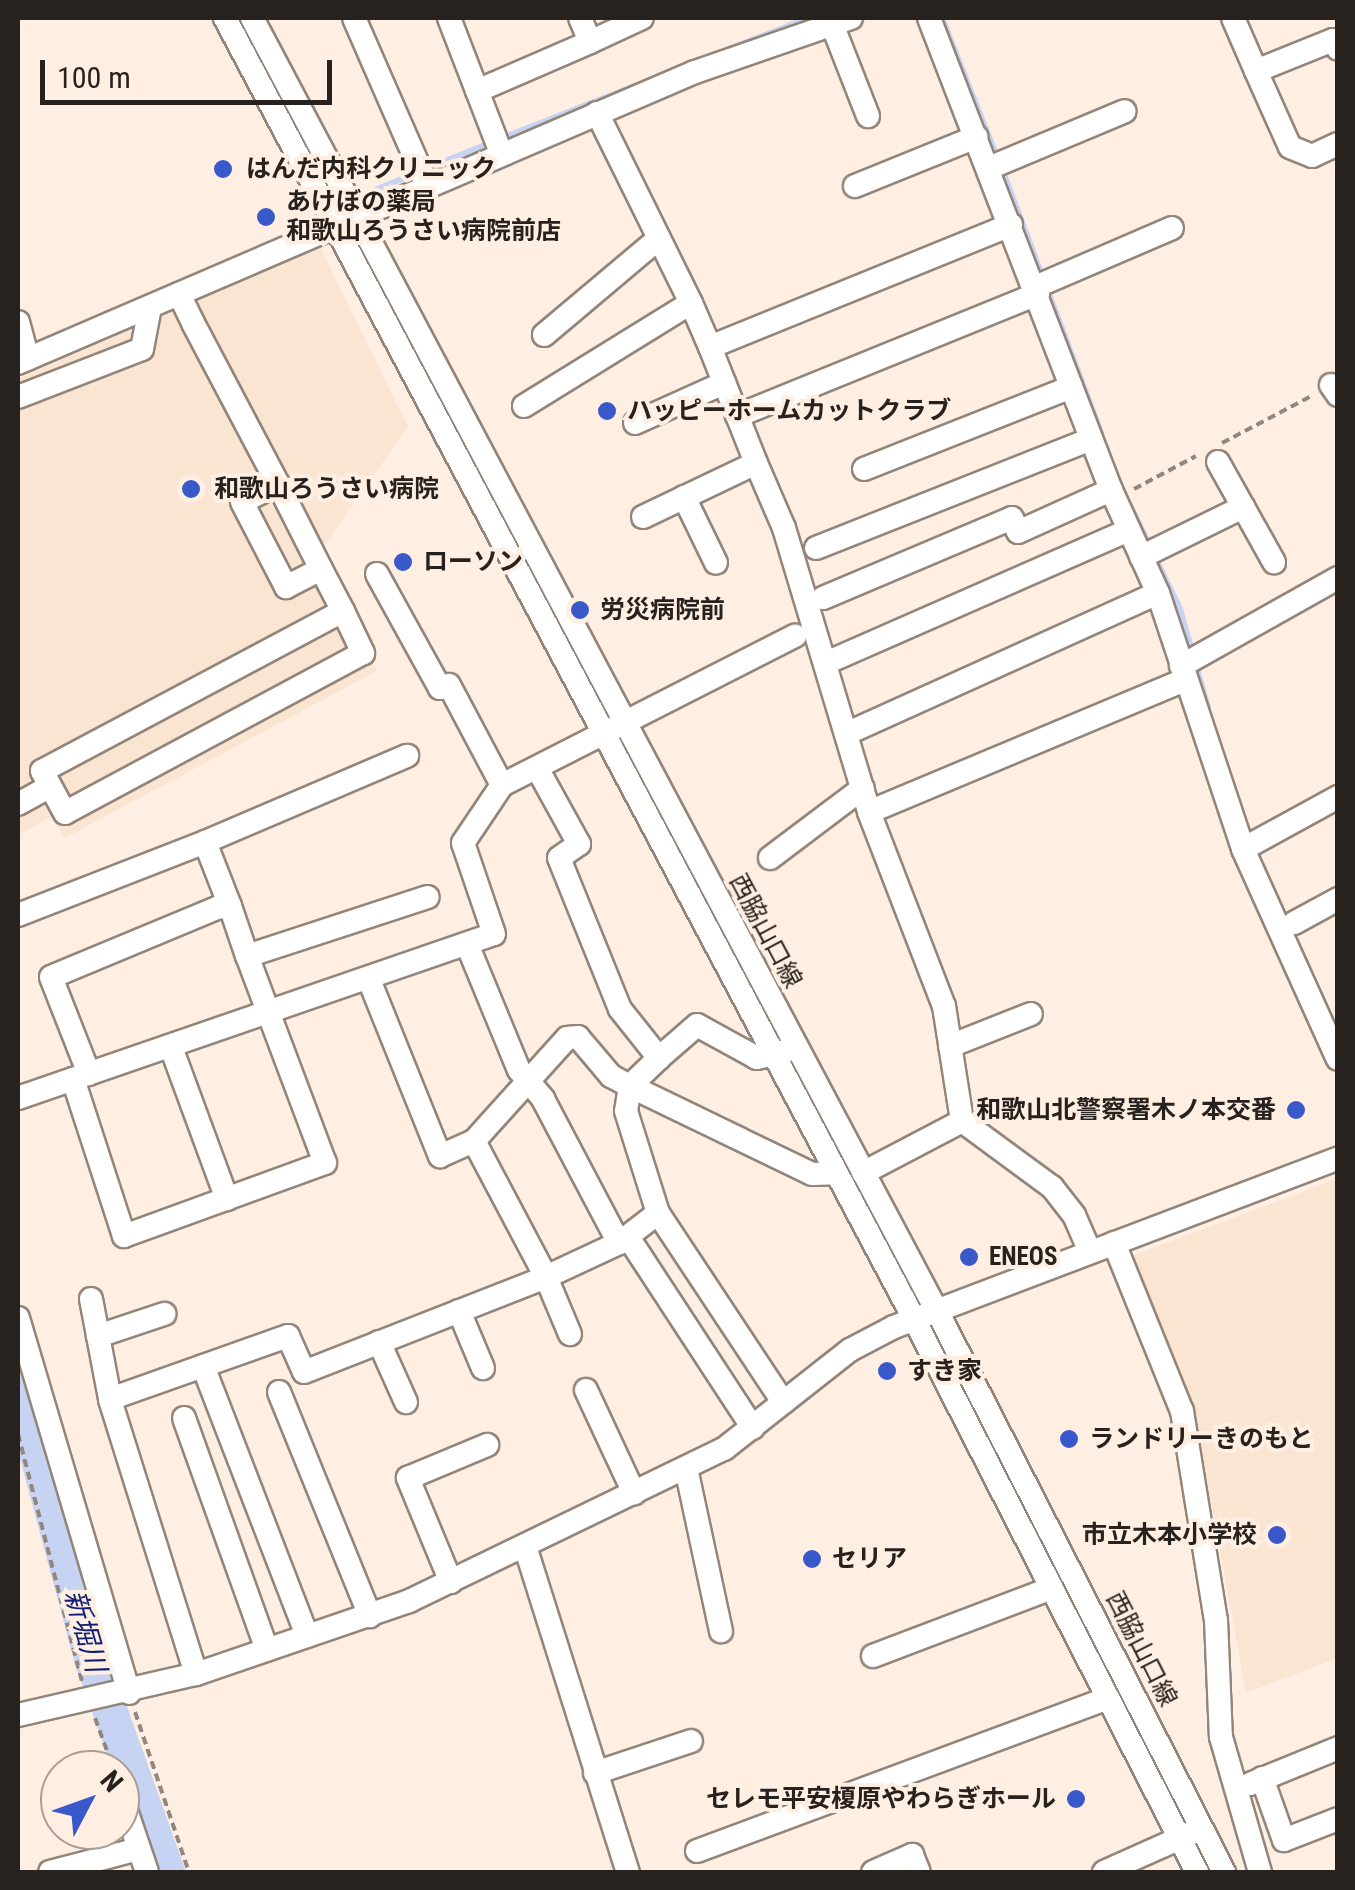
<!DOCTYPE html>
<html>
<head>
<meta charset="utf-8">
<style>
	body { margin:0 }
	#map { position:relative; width:1355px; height:1890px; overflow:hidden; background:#ffefe3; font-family:"Roboto Condensed","Noto Sans JP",sans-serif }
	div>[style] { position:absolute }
	.built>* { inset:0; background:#fae4d2 }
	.stream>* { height:6px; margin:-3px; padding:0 3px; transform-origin:3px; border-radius:3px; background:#c6d3f2 }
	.river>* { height:35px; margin:-17.5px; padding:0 17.5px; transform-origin:17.5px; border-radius:17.5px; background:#c6d3f2 }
	.path>* { height:4px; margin-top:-2px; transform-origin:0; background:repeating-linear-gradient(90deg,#91877e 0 8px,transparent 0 13px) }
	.roads { filter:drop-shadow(2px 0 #938579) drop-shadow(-2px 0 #938579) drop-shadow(0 2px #938579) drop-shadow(0 -2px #938579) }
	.minor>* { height:22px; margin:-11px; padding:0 11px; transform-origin:11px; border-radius:11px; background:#fff }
	.dots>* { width:28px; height:28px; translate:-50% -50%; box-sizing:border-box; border:5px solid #ffefe3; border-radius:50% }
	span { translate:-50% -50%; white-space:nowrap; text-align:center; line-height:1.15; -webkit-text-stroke:8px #ffefe3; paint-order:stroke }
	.poi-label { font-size:25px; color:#27221d; font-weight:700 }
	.left { translate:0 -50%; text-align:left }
	.right { translate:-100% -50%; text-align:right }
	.street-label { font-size:25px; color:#27221d }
	.water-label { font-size:28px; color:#111e73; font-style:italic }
	.frame { position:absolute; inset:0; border:20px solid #27221d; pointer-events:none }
	.north { position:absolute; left:40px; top:1750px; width:100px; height:100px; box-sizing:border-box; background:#ffefe3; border:2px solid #a99d94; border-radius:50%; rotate:49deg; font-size:28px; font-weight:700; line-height:40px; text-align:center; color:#27221d }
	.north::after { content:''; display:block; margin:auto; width:35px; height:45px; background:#3958c9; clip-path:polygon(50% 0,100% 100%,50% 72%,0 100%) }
	.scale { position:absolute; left:40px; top:60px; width:292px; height:45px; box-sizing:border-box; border:5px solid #27221d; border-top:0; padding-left:12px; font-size:30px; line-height:35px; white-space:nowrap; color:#27221d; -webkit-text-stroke:8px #ffefe3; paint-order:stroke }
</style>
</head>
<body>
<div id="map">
	<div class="built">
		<div style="clip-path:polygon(320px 247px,408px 427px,320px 551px,377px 671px,65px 838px,51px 817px,18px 835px,18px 379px)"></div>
		<div style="clip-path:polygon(1337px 1179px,1337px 1658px,1246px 1693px,1195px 1413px,1134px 1255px)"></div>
	</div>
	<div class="stream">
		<div style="left:942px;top:18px;width:149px;rotate:68.4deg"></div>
		<div style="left:502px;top:138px;width:329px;rotate:-21.4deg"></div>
		<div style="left:428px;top:168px;width:67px;rotate:-22deg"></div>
		<div style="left:1002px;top:169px;width:282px;rotate:69.4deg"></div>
		<div style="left:373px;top:191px;width:47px;rotate:-22.7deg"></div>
		<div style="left:1130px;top:505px;width:115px;rotate:64.3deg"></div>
		<div style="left:1180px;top:609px;width:102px;rotate:74.1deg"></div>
	</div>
	<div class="river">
		<div style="left:18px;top:1385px;width:286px;rotate:75deg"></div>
		<div style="left:92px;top:1661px;width:224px;rotate:70.4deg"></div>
	</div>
	<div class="path">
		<div style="left:1222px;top:443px;width:101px;rotate:-27.8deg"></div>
		<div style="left:1134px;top:489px;width:70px;rotate:-28deg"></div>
		<div style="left:18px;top:1434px;width:255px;rotate:75.5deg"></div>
		<div style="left:135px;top:1712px;width:169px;rotate:71.4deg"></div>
		<div style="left:95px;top:1718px;width:55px;rotate:69.9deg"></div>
	</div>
	<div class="roads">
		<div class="minor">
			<div style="left:225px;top:18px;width:1472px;rotate:62.09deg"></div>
			<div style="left:914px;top:1319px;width:621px;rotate:62.9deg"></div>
			<div style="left:252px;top:18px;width:1463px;rotate:62.09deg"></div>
			<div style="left:937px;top:1311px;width:630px;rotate:62.91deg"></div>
			<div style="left:354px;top:18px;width:182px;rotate:66.4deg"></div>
			<div style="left:449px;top:18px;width:145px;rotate:68.9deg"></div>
			<div style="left:580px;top:18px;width:26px;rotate:67deg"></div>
			<div style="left:590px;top:42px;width:57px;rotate:-24.8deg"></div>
			<div style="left:929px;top:18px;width:506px;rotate:68.91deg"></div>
			<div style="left:1111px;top:490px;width:113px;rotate:65.5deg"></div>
			<div style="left:1158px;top:593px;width:270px;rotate:71.6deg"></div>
			<div style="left:1243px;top:849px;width:230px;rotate:65.7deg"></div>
			<div style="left:1233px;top:18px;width:58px;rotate:66.5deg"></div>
			<div style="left:1256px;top:71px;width:83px;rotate:-21.9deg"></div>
			<div style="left:1333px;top:40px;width:10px;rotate:61deg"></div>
			<div style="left:832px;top:24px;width:99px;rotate:68.6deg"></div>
			<div style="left:1256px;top:71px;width:83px;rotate:65.9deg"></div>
			<div style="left:1290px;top:147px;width:24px;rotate:22deg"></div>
			<div style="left:1312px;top:156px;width:29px;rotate:-25deg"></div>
			<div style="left:477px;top:91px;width:123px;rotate:-23.4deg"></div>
			<div style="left:989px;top:168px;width:147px;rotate:-22.7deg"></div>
			<div style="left:855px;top:186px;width:131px;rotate:-22deg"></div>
			<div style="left:1035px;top:287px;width:149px;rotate:-23.3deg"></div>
			<div style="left:179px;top:294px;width:32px;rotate:64deg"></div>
			<div style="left:193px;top:323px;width:182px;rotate:62.2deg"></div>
			<div style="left:278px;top:484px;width:95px;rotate:63.2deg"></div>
			<div style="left:321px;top:569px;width:47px;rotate:62.4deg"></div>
			<div style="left:343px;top:611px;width:47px;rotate:64.5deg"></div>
			<div style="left:363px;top:653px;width:338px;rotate:151.8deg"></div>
			<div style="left:65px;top:813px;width:48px;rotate:-118.7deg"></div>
			<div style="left:42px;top:771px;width:341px;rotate:-28deg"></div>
			<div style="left:691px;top:303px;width:48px;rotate:66.6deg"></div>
			<div style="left:710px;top:347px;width:325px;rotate:-22.1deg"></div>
			<div style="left:18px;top:322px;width:38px;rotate:75deg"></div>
			<div style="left:544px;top:335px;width:150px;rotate:-40.1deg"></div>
			<div style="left:18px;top:363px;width:737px;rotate:-23.26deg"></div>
			<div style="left:695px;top:72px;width:165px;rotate:-19.1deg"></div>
			<div style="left:1331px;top:385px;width:12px;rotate:55deg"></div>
			<div style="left:18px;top:397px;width:133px;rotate:-21.2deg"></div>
			<div style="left:142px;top:349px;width:43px;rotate:-79.2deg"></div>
			<div style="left:524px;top:406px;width:196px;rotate:-31.7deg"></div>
			<div style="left:691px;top:303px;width:212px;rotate:-116.3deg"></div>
			<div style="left:737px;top:416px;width:325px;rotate:-22.1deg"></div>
			<div style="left:635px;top:423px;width:98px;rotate:-24.2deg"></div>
			<div style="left:1218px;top:462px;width:115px;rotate:60.8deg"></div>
			<div style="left:756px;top:463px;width:71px;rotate:66.7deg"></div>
			<div style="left:784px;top:528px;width:296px;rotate:73.3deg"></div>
			<div style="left:869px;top:812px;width:208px;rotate:68.9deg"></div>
			<div style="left:944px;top:1006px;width:116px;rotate:81.1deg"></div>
			<div style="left:864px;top:469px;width:223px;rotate:-21.6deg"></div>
			<div style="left:278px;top:484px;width:40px;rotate:153.4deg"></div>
			<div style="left:242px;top:502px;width:96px;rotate:62.6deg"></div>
			<div style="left:286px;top:587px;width:39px;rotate:-27deg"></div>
			<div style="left:684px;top:497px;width:73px;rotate:64.1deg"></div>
			<div style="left:643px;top:517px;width:125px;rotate:-25.5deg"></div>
			<div style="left:756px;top:463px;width:125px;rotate:-111.6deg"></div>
			<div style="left:816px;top:548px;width:296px;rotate:-21.6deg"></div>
			<div style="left:1141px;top:557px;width:114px;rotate:-26.1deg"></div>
			<div style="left:377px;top:574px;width:130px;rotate:61.1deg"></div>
			<div style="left:440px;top:688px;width:9px;rotate:-18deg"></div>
			<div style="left:449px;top:685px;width:113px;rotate:62.1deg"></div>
			<div style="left:823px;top:598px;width:205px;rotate:-22.9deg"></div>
			<div style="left:1012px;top:518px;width:15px;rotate:67deg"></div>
			<div style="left:1018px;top:532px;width:102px;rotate:-24.3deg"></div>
			<div style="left:835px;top:659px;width:321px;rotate:-23.7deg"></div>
			<div style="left:1181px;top:666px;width:180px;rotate:-29.3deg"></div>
			<div style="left:848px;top:733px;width:340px;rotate:-24.3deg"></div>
			<div style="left:537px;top:768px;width:87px;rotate:61.1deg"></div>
			<div style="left:579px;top:844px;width:24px;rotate:145deg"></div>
			<div style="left:559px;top:858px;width:163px;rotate:68deg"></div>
			<div style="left:620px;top:1009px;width:63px;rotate:51.5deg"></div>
			<div style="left:659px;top:1058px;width:50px;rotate:-41deg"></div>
			<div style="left:697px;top:1025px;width:68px;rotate:28.8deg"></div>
			<div style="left:757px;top:1058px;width:30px;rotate:-14deg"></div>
			<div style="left:18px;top:804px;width:37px;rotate:-29deg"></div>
			<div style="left:869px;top:812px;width:342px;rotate:-22.7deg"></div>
			<div style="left:205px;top:842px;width:220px;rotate:-23.1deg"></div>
			<div style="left:1243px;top:849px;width:108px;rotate:-28.7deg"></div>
			<div style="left:770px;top:858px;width:116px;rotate:-37deg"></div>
			<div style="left:18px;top:915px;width:201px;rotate:-21.3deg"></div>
			<div style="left:205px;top:842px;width:69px;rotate:68.7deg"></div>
			<div style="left:1294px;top:923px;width:50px;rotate:-28.6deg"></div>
			<div style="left:467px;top:944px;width:136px;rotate:67.6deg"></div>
			<div style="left:519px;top:1070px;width:38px;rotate:50deg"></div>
			<div style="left:543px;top:1099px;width:163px;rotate:62.2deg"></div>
			<div style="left:370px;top:982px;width:188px;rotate:68.1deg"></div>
			<div style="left:440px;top:1156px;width:37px;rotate:-24deg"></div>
			<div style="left:474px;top:1141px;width:139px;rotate:-47.9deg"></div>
			<div style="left:567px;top:1038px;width:11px;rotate:-5deg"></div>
			<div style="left:578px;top:1037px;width:51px;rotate:49.8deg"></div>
			<div style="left:611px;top:1076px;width:21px;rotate:28deg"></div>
			<div style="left:630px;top:1086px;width:25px;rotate:99deg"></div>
			<div style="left:626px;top:1111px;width:107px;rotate:72.6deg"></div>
			<div style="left:658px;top:1213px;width:227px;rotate:56.5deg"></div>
			<div style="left:950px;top:1046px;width:87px;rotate:-21.6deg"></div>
			<div style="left:171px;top:1047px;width:162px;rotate:69.8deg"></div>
			<div style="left:659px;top:1058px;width:40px;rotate:136deg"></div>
			<div style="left:630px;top:1086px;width:202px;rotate:25.8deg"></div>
			<div style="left:812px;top:1174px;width:24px;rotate:-2deg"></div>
			<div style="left:89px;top:1074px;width:104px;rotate:-111.4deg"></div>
			<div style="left:51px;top:977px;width:180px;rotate:-22.6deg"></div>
			<div style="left:217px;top:908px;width:13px;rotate:-9deg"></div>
			<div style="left:230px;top:906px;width:53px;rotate:71.2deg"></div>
			<div style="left:247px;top:956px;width:190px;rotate:-18.1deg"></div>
			<div style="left:73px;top:1079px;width:165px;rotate:72deg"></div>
			<div style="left:124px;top:1236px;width:214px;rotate:-20deg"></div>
			<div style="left:325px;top:1163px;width:221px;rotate:-110.6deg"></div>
			<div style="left:18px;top:1098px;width:503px;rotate:-19.01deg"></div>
			<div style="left:494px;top:934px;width:96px;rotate:-108.8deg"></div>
			<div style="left:463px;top:843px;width:70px;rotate:-56.1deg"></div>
			<div style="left:502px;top:785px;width:329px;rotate:-27deg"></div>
			<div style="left:474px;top:1141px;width:154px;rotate:62.1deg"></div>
			<div style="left:546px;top:1277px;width:81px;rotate:-25deg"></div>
			<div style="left:619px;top:1243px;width:49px;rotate:-37.6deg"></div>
			<div style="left:863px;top:1173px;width:112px;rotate:-27.7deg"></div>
			<div style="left:962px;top:1121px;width:112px;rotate:36.3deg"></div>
			<div style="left:1052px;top:1187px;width:36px;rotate:52deg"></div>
			<div style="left:1074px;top:1215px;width:40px;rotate:66.6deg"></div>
			<div style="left:628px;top:1237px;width:228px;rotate:56.8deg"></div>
			<div style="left:1114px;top:1243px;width:181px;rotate:68deg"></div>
			<div style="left:1182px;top:1411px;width:212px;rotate:80.8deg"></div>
			<div style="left:1216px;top:1620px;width:117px;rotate:87.6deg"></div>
			<div style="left:1221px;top:1737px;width:141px;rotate:73.9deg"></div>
			<div style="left:91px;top:1299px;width:102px;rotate:79.2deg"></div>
			<div style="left:459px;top:1311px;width:62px;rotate:67.2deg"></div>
			<div style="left:18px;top:1318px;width:391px;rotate:73.5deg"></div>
			<div style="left:98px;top:1336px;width:70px;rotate:-18.4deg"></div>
			<div style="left:379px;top:1342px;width:66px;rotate:65.8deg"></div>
			<div style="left:203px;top:1366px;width:289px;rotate:68.9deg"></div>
			<div style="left:586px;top:1390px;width:114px;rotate:65deg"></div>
			<div style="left:279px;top:1392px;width:242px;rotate:67.9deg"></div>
			<div style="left:184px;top:1418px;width:246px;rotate:70.3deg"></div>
			<div style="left:686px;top:1468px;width:167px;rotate:77.9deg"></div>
			<div style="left:525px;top:1546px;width:342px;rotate:72.5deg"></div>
			<div style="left:451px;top:1582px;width:113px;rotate:-112.5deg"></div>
			<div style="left:408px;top:1478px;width:86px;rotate:-22.7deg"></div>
			<div style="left:873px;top:1656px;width:191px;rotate:-20.8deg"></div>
			<div style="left:196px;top:1674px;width:288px;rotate:-107.4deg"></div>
			<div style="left:110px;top:1399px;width:189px;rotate:-19.5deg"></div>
			<div style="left:288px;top:1336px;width:39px;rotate:66deg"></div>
			<div style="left:304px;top:1372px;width:260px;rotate:-21.4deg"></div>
			<div style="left:546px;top:1277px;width:62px;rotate:67.2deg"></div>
			<div style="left:18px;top:1715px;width:183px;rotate:-13deg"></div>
			<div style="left:196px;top:1674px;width:225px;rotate:-18.9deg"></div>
			<div style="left:409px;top:1601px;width:350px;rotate:-25.8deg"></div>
			<div style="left:724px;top:1449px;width:160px;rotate:-38.2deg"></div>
			<div style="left:850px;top:1350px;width:50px;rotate:-27.6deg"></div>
			<div style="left:894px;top:1327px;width:475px;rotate:-20.8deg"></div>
			<div style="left:595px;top:1773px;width:101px;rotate:-18.4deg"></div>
			<div style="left:1262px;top:1778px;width:66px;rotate:70.5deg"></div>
			<div style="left:1284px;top:1840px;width:58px;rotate:-21.3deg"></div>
			<div style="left:1250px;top:1784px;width:95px;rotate:-22.2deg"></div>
			<div style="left:125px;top:1807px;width:69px;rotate:71.3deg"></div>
			<div style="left:697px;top:1851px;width:439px;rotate:-20.4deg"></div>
			<div style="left:50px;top:1872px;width:92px;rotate:-14.5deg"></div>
			<div style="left:873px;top:1872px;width:43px;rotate:-23.6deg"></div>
			<div style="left:912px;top:1855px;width:18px;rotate:68deg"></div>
			<div style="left:1104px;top:1872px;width:98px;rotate:-24deg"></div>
		</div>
	</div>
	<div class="dots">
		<div style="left:223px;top:169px;background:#3958c9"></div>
		<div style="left:266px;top:217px;background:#3958c9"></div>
		<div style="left:607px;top:411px;background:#3958c9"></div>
		<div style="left:191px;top:489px;background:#3958c9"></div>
		<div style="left:403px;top:562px;background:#3958c9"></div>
		<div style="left:580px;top:610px;background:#3958c9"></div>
		<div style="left:1296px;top:1110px;background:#3958c9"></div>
		<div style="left:969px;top:1257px;background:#3958c9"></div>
		<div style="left:887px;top:1371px;background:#3958c9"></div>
		<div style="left:1069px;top:1439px;background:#3958c9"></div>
		<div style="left:1277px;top:1535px;background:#3958c9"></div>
		<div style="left:812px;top:1559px;background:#3958c9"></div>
		<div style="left:1076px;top:1799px;background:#3958c9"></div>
	</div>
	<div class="poi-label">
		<span class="left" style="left:246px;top:169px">はんだ内科クリニック</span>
		<span class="left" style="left:286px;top:217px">あけぼの薬局<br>和歌山ろうさい病院前店</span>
		<span class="left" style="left:627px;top:411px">ハッピーホームカットクラブ</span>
		<span class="left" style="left:214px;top:489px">和歌山ろうさい病院</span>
		<span class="left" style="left:423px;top:562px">ローソン</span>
		<span class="left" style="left:600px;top:610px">労災病院前</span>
		<span class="right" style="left:1276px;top:1110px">和歌山北警察署木ノ本交番</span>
		<span class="left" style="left:989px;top:1257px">ENEOS</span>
		<span class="left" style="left:907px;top:1371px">すき家</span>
		<span class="left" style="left:1089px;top:1439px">ランドリーきのもと</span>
		<span class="right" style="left:1257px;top:1535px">市立木本小学校</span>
		<span class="left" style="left:832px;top:1559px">セリア</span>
		<span class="right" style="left:1056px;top:1799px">セレモ平安榎原やわらぎホール</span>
	</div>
	<div class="street-label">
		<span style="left:765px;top:931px;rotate:62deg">西脇山口線</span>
		<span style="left:1141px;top:1649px;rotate:63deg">西脇山口線</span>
	</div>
	<div class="water-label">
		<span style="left:85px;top:1631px;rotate:74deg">新堀川</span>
	</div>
	<div class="frame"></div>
	<div class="north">N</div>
	<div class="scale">100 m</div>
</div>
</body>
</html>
